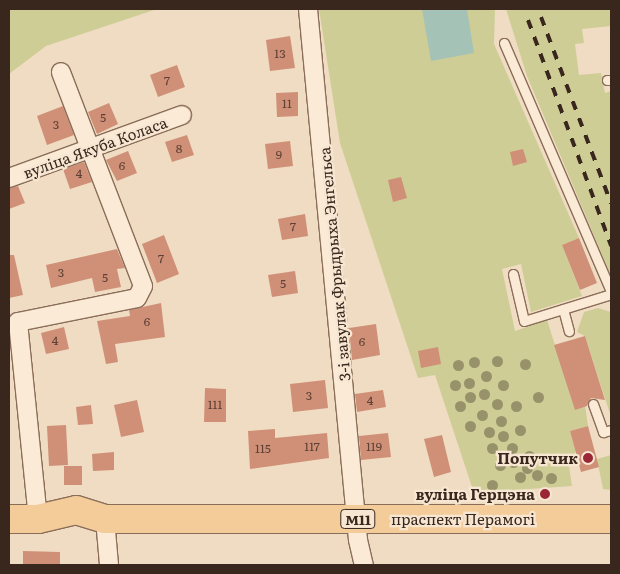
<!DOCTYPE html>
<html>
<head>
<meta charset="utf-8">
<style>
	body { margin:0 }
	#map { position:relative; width:620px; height:574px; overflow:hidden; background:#efdcc2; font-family:Literata,serif }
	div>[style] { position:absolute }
	.green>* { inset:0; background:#cecd96 }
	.water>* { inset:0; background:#a5c2b6 }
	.building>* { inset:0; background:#cf9077 }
	.roads { filter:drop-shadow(1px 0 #8a6d59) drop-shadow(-1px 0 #8a6d59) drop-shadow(0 1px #8a6d59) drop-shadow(0 -1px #8a6d59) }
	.service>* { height:9px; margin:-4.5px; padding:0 4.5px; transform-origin:4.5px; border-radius:4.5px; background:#faead6 }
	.minor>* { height:18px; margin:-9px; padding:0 9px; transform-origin:9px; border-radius:9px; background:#faead6 }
	.primary>* { height:28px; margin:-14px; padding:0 14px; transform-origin:14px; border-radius:14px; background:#f4cc99 }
	.rail>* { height:4px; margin-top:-2px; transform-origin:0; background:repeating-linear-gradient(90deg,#39271d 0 9px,transparent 0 18px) }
	.trees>* { width:11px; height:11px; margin:-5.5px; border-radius:50%; background:#98926b }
	.dots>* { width:14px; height:14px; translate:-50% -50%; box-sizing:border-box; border:2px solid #f7e7d2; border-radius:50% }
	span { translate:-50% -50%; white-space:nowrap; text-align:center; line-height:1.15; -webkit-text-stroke:4.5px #f7e7d2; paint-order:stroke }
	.number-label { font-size:12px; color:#5e4134 }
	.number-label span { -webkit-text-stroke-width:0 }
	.shield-label span { padding:1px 4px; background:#f7e7d2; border:1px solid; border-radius:4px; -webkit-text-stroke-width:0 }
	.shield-label { font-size:14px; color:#39271d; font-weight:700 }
	.street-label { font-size:15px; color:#39271d }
	.poi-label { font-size:15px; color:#39271d; font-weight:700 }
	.right { translate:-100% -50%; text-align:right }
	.frame { position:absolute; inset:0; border:10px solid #39271d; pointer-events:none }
</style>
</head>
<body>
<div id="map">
	<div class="green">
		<div style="clip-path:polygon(9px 9px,157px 9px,46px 46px,9px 74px)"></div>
		<div style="clip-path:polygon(319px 9px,495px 9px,494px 44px,579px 238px,562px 245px,582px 296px,531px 312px,521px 264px,502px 269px,515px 331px,547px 320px,575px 409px,585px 406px,588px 426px,570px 431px,576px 454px,568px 460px,572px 486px,474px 493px,435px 375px,418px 378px,340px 143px)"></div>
		<div style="clip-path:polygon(506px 9px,611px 9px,611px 26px,582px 29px,584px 43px,575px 44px,579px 75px,601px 73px,605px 93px,611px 91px,611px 276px,527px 76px)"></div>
		<div style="clip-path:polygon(598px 308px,611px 312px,611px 417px,585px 336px,577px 332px,584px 312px)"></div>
		<div style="clip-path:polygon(611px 455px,611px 490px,603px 489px,597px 459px)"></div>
	</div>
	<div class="water">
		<div style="clip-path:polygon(422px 9px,467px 9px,474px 53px,431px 61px)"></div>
	</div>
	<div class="building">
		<div style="clip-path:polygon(290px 36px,295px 68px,270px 71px,266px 40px)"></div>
		<div style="clip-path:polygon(177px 65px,185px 87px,158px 97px,150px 75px)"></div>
		<div style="clip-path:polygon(298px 92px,298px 116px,277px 117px,276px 93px)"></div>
		<div style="clip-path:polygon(109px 103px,118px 124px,97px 134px,88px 112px)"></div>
		<div style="clip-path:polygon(63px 106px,74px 135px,47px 145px,37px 116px)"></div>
		<div style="clip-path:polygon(187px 135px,194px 155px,172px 162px,165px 142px)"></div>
		<div style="clip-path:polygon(290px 141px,293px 166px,268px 169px,265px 144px)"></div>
		<div style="clip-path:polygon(523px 149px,527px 162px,513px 166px,510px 152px)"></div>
		<div style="clip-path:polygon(128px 151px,137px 173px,117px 181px,106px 160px)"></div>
		<div style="clip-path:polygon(84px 162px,92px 182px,70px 189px,63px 169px)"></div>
		<div style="clip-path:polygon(401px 177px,407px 198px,393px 202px,388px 180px)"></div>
		<div style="clip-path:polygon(18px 186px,25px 203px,9px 209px,9px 188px)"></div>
		<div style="clip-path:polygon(305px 214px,308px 236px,282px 240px,278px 219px)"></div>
		<div style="clip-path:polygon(164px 235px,179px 274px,157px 283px,142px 244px)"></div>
		<div style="clip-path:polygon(579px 238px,597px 283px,580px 290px,562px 245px)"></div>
		<div style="clip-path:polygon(117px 249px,125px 268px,117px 269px,121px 287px,95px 292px,92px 278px,51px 288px,46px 265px)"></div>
		<div style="clip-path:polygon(9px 255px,14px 255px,23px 295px,9px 298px)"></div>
		<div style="clip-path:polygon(295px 271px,298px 293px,272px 297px,268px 275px)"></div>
		<div style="clip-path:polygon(161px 303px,165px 337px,115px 344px,118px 362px,106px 364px,97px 321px,130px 316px,129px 310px)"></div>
		<div style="clip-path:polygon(376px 324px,380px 355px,352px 360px,349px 328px)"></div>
		<div style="clip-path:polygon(64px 327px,69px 349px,46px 354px,41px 333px)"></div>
		<div style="clip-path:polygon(585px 336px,605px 400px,591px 398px,587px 406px,575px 410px,554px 345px)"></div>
		<div style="clip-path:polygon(438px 347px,441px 364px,421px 368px,418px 351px)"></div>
		<div style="clip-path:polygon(325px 380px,328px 408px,293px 412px,290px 384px)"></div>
		<div style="clip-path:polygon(205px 388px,226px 389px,226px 422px,204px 422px)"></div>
		<div style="clip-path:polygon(383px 390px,386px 407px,357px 412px,355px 394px)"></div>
		<div style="clip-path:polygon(137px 400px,144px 432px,121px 437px,114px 405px)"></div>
		<div style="clip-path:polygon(91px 405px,93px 424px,78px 425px,76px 407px)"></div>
		<div style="clip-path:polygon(66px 425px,68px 465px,49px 466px,47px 426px)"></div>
		<div style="clip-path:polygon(588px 426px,599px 467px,581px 472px,570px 431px)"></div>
		<div style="clip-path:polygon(275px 429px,275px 438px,327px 433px,329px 458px,250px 469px,248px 431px)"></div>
		<div style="clip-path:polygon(388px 433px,391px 457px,361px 460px,359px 436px)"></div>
		<div style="clip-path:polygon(442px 435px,451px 472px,434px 477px,424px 439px)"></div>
		<div style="clip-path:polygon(114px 452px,114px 470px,93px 471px,92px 454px)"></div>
		<div style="clip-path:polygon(64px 466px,82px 466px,82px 485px,64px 485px)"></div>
		<div style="clip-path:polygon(23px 551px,60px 552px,60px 565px,23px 565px)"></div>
	</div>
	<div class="roads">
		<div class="service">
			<div style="left:504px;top:43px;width:271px;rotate:66.7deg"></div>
			<div style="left:607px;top:80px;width:4px"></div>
			<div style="left:513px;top:274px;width:48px;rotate:76.8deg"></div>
			<div style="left:524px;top:321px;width:91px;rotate:-17.2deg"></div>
			<div style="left:563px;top:309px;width:23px;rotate:75deg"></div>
			<div style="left:593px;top:404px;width:30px;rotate:70deg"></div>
			<div style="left:603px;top:432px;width:8px;rotate:-14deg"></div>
		</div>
		<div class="minor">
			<div style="left:308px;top:9px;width:533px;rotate:84.62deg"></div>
			<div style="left:358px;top:540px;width:26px;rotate:77deg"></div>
			<div style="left:9px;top:178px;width:184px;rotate:-20deg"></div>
			<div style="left:38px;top:519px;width:198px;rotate:-95.8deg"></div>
			<div style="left:18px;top:322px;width:121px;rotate:-11.4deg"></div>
			<div style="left:137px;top:298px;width:13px;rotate:-63deg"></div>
			<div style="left:143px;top:286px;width:229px;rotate:-111deg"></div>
			<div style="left:105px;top:519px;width:46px;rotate:85deg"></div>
		</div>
		<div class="primary">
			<div style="left:9px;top:519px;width:29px"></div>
			<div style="left:38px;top:519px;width:39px;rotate:-13deg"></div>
			<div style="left:76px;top:510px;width:30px;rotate:17deg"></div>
			<div style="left:105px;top:519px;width:506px"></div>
		</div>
	</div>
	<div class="rail">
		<div style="left:541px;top:17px;width:199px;rotate:69.4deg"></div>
		<div style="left:528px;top:20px;width:241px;rotate:69.8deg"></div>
	</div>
	<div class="trees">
		<div style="left:497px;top:361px"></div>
		<div style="left:474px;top:362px"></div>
		<div style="left:525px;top:364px"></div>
		<div style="left:458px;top:365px"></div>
		<div style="left:486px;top:376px"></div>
		<div style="left:469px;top:383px"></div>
		<div style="left:455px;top:385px"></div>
		<div style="left:503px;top:385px"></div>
		<div style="left:484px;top:394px"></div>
		<div style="left:470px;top:397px"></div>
		<div style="left:538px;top:397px"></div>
		<div style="left:497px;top:404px"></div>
		<div style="left:460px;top:406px"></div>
		<div style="left:516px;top:406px"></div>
		<div style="left:482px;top:415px"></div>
		<div style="left:501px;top:421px"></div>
		<div style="left:470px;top:426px"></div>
		<div style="left:520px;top:430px"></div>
		<div style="left:489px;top:432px"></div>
		<div style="left:503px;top:436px"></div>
		<div style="left:492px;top:448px"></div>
		<div style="left:512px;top:448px"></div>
		<div style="left:529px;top:456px"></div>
		<div style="left:513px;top:462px"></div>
		<div style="left:500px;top:465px"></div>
		<div style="left:527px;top:468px"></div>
		<div style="left:537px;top:475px"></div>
		<div style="left:520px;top:477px"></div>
		<div style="left:551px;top:478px"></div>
		<div style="left:492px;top:485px"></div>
	</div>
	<div class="dots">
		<div style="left:588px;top:458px;background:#9b2736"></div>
		<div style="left:545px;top:494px;background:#9b2736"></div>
	</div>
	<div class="number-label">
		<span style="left:280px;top:54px">13</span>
		<span style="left:167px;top:81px">7</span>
		<span style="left:287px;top:104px">11</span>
		<span style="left:103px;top:118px">5</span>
		<span style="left:56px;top:125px">3</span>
		<span style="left:179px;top:149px">8</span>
		<span style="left:279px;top:155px">9</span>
		<span style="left:122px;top:166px">6</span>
		<span style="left:79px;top:174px">4</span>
		<span style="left:293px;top:227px">7</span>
		<span style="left:161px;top:259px">7</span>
		<span style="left:61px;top:273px">3</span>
		<span style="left:105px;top:278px">5</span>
		<span style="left:283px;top:284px">5</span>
		<span style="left:147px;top:322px">6</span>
		<span style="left:55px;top:341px">4</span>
		<span style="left:362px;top:342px">6</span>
		<span style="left:309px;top:396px">3</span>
		<span style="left:370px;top:401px">4</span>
		<span style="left:215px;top:405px">111</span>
		<span style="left:312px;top:447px">117</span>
		<span style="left:374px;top:447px">119</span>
		<span style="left:263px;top:449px">115</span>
	</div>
	<div class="shield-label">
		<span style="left:358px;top:519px">М11</span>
	</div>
	<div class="street-label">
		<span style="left:95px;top:147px;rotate:-20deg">вуліца Якуба Коласа</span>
		<span style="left:334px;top:264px;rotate:-95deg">3-і завулак Фрыдрыха Энгельса</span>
		<span style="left:463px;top:519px">праспект Перамогі</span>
	</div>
	<div class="poi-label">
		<span class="right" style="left:578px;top:458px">Попутчик</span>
		<span class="right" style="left:535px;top:494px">вуліца Герцэна</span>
	</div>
	<div class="frame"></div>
</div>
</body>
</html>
